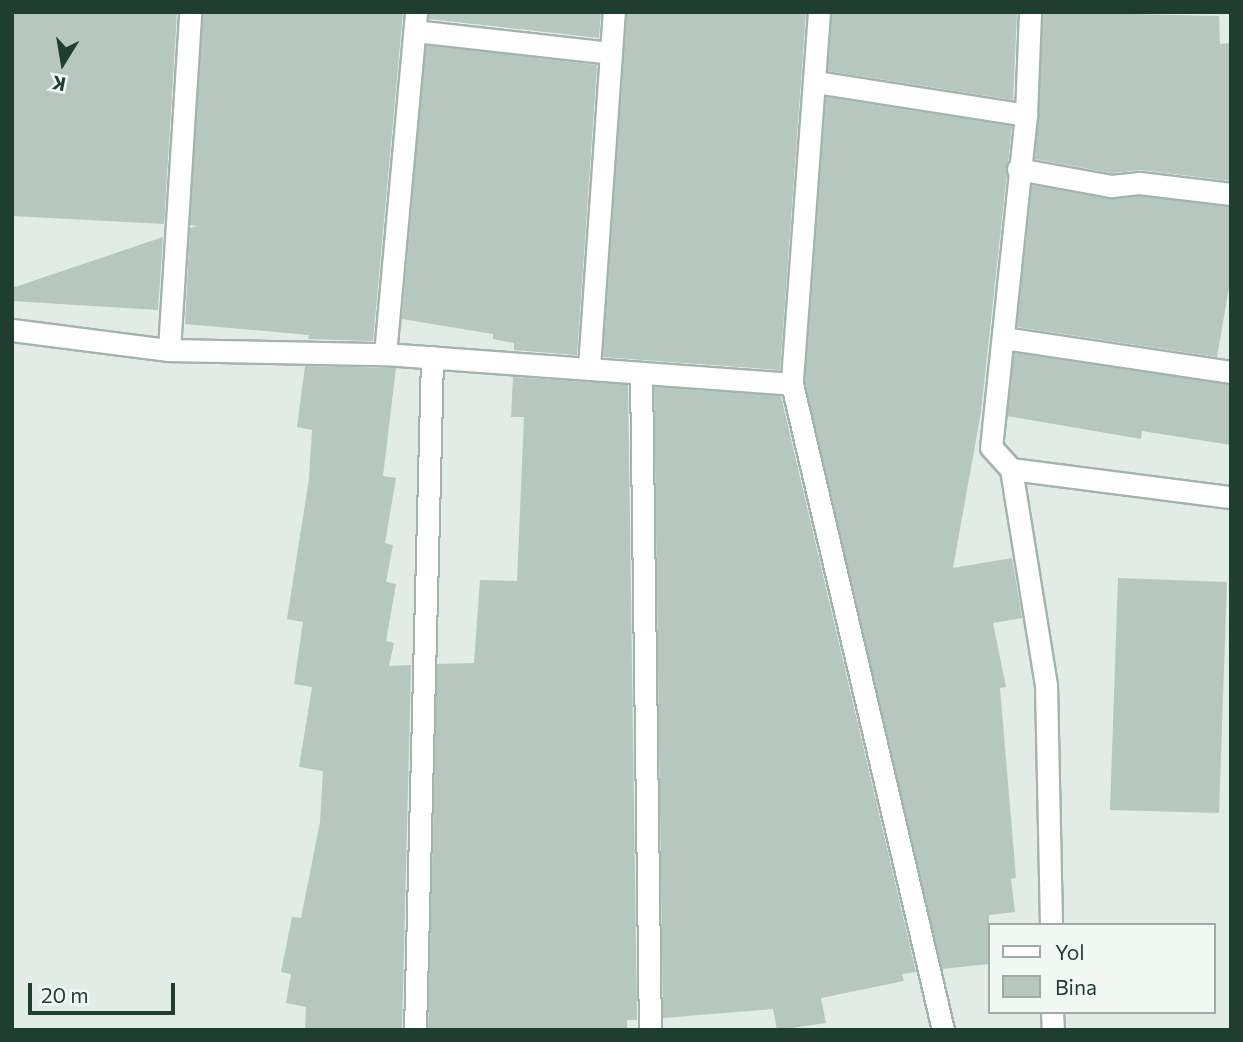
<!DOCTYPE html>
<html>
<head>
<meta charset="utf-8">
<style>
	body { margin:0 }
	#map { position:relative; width:1243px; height:1042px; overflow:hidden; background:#e0ece5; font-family:Commissioner,sans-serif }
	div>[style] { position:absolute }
	.building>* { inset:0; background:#b5c7be }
	.roads { filter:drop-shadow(2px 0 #a3b4ac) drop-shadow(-2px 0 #a3b4ac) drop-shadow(0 2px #a3b4ac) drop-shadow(0 -2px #a3b4ac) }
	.street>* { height:21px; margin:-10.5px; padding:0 10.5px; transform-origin:10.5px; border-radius:10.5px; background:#fff }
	span { translate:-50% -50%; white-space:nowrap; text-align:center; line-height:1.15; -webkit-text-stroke:7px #f1f8f4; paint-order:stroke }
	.frame { position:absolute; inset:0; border:14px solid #203d32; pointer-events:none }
	.legend { position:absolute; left:988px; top:923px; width:228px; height:91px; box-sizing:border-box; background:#f1f8f4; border:2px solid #9dada6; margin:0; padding:9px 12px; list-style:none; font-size:21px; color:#203d32 }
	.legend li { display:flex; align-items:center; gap:14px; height:35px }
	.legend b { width:35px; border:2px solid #9dada6 }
	.north { position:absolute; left:28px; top:28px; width:70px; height:70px; -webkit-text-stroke:5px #f1f8f4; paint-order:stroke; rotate:191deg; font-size:19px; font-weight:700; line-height:28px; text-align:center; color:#203d32 }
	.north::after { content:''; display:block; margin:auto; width:24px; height:32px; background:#203d32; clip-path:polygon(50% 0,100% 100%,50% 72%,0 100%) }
	.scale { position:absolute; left:28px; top:983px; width:147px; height:32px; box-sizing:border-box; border:4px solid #203d32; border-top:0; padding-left:9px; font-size:21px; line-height:24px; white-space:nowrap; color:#203d32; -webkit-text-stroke:5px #f1f8f4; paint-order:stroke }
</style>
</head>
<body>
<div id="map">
	<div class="building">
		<div style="clip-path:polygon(12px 12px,177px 12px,164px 224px,12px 216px)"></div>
		<div style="clip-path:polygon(203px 12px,403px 12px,373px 341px,308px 339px,309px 335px,185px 324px,190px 228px,198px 226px,190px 225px)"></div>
		<div style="clip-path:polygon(429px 12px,601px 12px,599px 38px,429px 19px)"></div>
		<div style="clip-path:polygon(627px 12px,806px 12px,780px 370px,603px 357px)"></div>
		<div style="clip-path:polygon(832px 12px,1017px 12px,1013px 100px,828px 71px)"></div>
		<div style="clip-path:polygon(1043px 12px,1219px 16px,1220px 44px,1231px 43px,1231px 181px,1141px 170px,1111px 173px,1035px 159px)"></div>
		<div style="clip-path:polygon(426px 45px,597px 65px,577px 355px,514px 350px,514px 343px,493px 339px,493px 334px,402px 319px,400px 339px)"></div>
		<div style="clip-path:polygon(826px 97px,1012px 126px,981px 412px,953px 568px,1012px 558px,1022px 618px,993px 623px,1006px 687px,1000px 688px,1016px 878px,1011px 879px,1015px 912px,989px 915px,989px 964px,942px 969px,805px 383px)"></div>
		<div style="clip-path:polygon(1032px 185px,1109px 199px,1139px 196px,1231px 207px,1231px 276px,1217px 357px,1017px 327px)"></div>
		<div style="clip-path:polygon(163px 237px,158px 310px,12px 301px,12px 288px)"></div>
		<div style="clip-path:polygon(1014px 353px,1231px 385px,1231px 445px,1142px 431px,1141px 439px,1007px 416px)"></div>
		<div style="clip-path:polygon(305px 366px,396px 368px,383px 476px,396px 478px,385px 543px,393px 545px,386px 582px,396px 584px,386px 641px,394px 643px,389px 666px,411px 665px,402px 1030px,305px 1030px,306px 1007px,286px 1003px,291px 974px,281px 972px,292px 917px,301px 918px,320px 822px,323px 771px,299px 767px,312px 687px,294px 684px,303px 622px,287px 619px,309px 479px,312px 430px,297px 427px)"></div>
		<div style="clip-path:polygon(513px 377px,628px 385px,637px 1020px,627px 1020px,627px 1030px,428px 1030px,437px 664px,474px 663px,480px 580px,517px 581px,524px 417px,511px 417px)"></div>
		<div style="clip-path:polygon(654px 387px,781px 396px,916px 972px,902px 974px,904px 981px,821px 998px,826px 1023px,777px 1030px,773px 1009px,663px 1018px)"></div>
		<div style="clip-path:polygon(1118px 578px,1227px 582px,1219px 813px,1110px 810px)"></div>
	</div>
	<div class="roads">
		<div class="street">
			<div style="left:819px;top:12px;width:373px;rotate:94.2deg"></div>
			<div style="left:792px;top:384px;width:663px;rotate:76.84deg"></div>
			<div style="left:1030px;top:12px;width:103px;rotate:92.2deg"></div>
			<div style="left:1026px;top:115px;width:334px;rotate:96deg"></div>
			<div style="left:991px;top:447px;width:30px;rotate:48deg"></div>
			<div style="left:1011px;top:469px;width:219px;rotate:80.8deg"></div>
			<div style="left:1046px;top:685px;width:240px;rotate:88.8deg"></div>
			<div style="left:415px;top:31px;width:197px;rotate:6.4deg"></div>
			<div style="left:816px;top:82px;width:213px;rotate:8.9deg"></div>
			<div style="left:1018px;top:169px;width:95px;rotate:10.4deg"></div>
			<div style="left:1111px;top:186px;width:28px;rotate:-6deg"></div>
			<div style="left:1139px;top:183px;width:93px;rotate:6.8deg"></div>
			<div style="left:12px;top:330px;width:158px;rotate:7.3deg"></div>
			<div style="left:169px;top:350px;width:216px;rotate:1.1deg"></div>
			<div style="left:385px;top:354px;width:408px;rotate:4.2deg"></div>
			<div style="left:1003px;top:338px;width:231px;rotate:8.5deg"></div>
			<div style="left:169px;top:350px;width:339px;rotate:-86.4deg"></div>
			<div style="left:385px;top:354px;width:343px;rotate:-84.8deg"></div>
			<div style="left:589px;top:367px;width:356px;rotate:-86deg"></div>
			<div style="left:641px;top:373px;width:657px;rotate:89.22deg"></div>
			<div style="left:1011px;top:469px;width:222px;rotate:7.3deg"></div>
			<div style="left:1052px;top:1012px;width:18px;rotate:87deg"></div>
			<div style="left:415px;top:1030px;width:673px;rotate:-88.55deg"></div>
		</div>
	</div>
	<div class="frame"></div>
	<ul class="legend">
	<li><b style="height:9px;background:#fff"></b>Yol</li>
	<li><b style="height:19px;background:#b5c7be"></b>Bina</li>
	</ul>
	<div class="north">K</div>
	<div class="scale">20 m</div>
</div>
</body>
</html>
